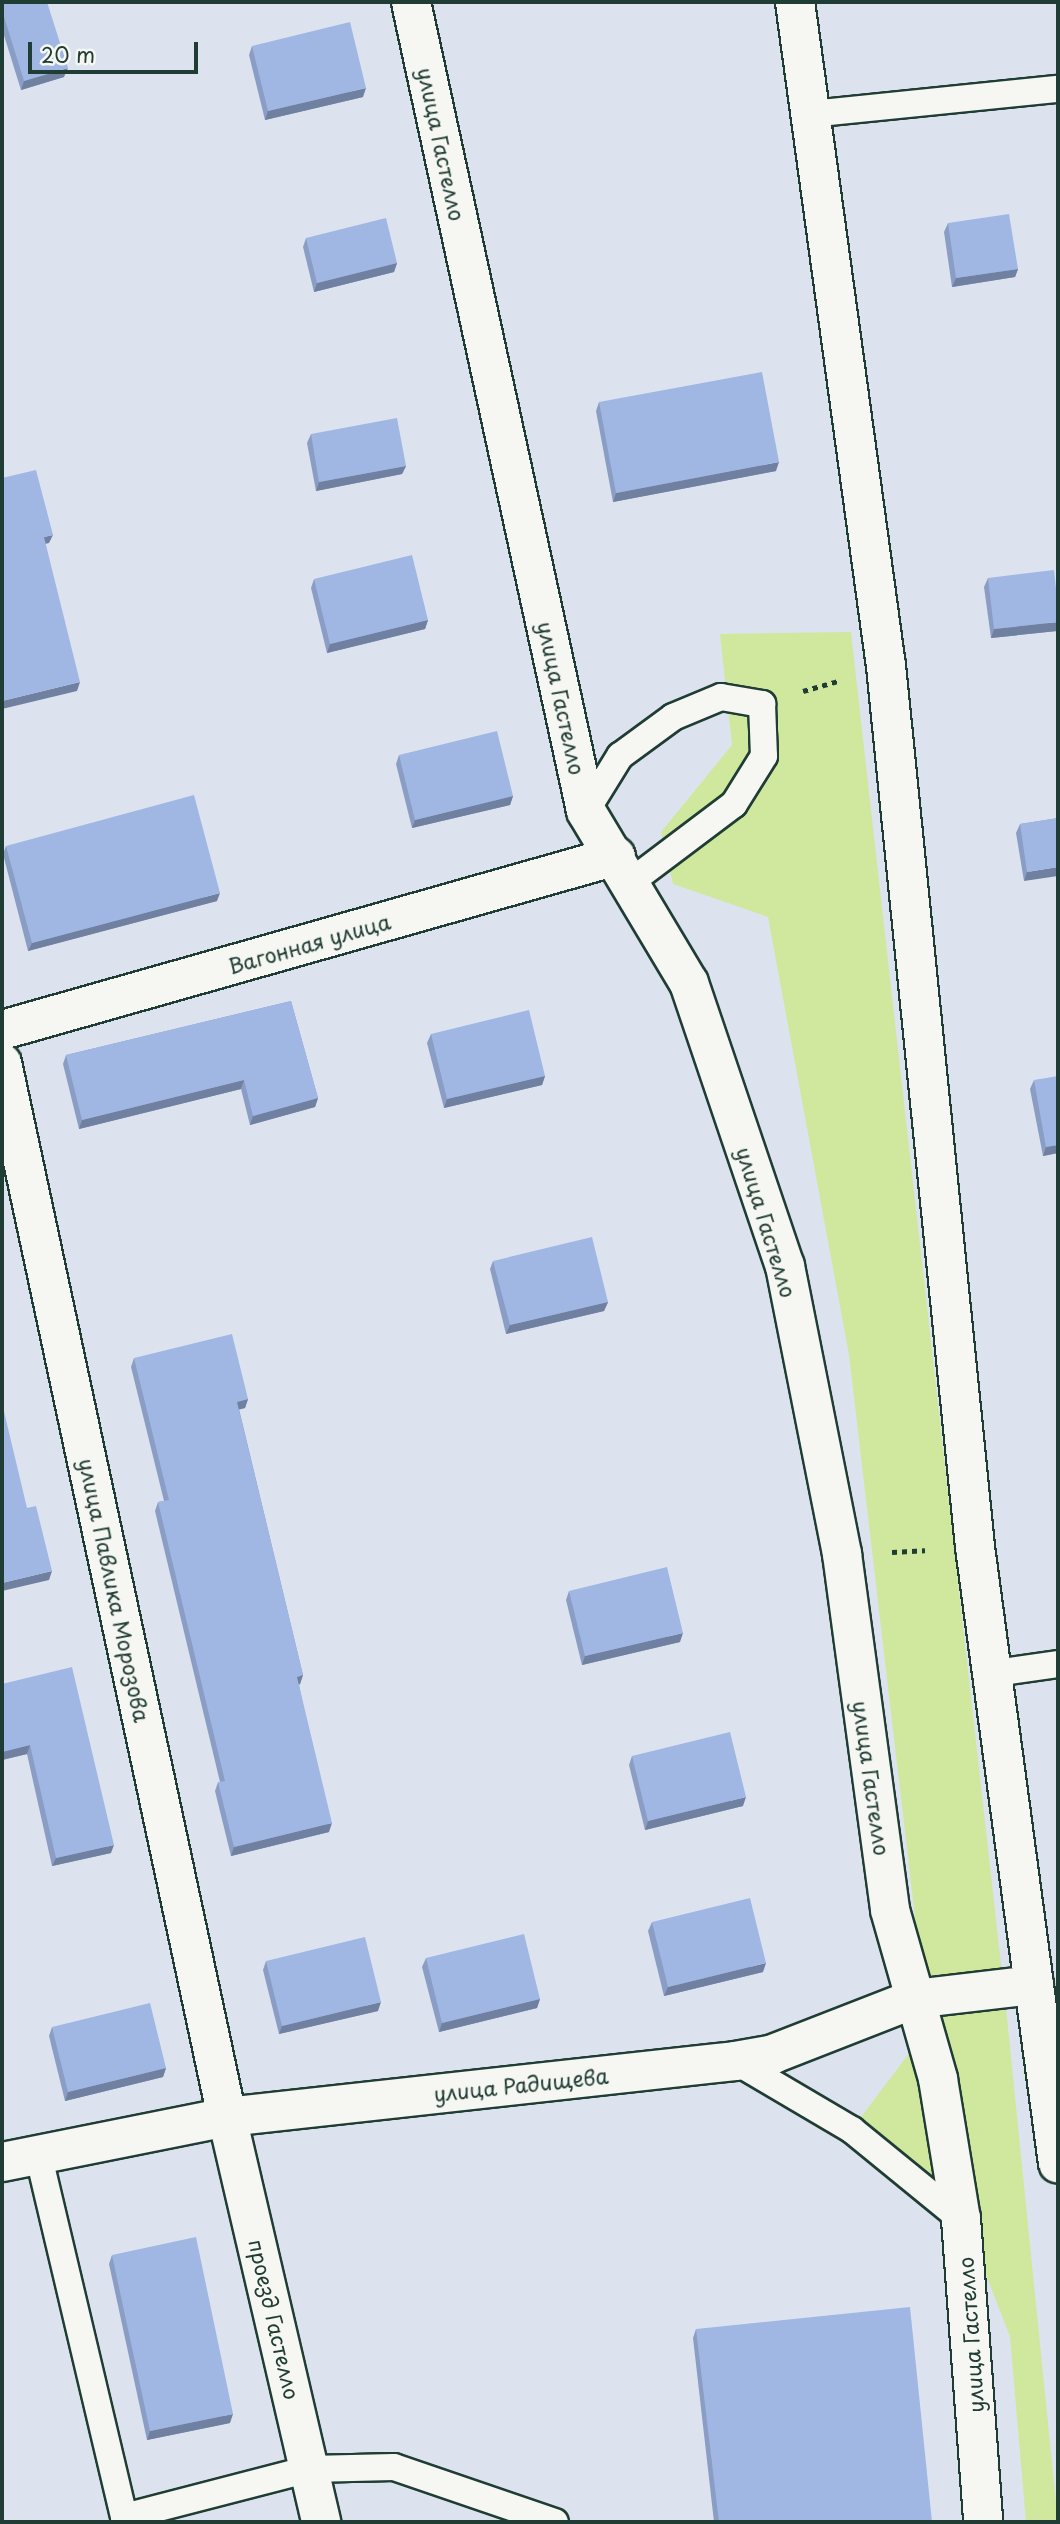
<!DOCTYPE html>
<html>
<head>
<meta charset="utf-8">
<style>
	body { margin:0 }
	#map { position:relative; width:1060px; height:2524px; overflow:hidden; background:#dce3ee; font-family:"Playpen Sans",sans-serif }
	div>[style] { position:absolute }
	.green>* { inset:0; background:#d0e89e }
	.path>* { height:4.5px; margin-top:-2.25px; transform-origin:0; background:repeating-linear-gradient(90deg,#1f3d34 0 5px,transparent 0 10px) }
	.roads { filter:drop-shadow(2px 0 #1f3d34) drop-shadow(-2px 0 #1f3d34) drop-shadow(0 2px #1f3d34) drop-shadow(0 -2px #1f3d34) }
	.service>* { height:26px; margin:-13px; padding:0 13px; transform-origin:13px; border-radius:13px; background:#f6f6f2 }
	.minor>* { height:38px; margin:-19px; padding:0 19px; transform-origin:19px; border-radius:19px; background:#f6f6f2 }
	.wall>* { inset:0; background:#8a9dc4 }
	.shaded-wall>* { inset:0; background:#7080a0 }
	.building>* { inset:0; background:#a0b7e4 }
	span { translate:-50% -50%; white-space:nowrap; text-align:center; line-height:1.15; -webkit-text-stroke:5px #f6f6f2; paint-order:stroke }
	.street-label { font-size:21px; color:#1f3d34 }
	.frame { position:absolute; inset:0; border:4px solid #1f3d34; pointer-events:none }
	.scale { position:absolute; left:28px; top:42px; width:170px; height:32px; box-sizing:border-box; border:4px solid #1f3d34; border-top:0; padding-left:9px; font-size:21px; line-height:24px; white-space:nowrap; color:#1f3d34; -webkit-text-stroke:5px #f6f6f2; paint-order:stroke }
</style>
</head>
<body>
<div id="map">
	<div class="green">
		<div style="clip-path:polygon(851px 632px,1007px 2017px,1058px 2522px,1026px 2522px,1010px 2337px,963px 2215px,861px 2117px,928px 2028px,849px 1355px,768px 917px,673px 884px,661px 832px,732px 745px,720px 634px)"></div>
	</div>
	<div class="path">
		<div style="left:803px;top:691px;width:36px;rotate:-16deg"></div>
		<div style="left:892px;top:1552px;width:33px;rotate:-3deg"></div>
	</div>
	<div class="roads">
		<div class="service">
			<div style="left:810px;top:114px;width:249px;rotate:-5.8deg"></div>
			<div style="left:586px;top:811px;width:65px;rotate:-58.3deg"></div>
			<div style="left:620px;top:756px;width:66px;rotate:-36.3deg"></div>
			<div style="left:673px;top:717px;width:52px;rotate:-22.6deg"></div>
			<div style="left:721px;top:697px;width:42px;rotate:9.7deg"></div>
			<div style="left:762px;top:704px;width:52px;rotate:87.8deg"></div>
			<div style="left:764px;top:756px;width:57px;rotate:122deg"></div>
			<div style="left:734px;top:804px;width:128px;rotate:143deg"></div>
			<div style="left:995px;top:1673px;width:64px;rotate:-8.1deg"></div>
			<div style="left:735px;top:2061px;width:136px;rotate:30.5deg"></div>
			<div style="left:852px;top:2130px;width:141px;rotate:39.2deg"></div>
			<div style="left:38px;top:2153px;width:379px;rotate:76.7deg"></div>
			<div style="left:124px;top:2517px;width:192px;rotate:-14.5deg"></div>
			<div style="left:310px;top:2469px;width:84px;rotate:-1.4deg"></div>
			<div style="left:394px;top:2467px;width:170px;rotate:18.9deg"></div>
		</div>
		<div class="minor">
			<div style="left:411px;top:2px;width:828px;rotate:77.79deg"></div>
			<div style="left:586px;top:811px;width:200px;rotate:59.1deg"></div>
			<div style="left:689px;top:983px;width:299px;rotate:71.3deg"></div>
			<div style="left:785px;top:1266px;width:294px;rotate:78.8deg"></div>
			<div style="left:842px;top:1554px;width:359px;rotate:82.3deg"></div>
			<div style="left:890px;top:1910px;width:176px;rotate:74.1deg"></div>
			<div style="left:938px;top:2079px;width:142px;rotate:80.7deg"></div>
			<div style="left:961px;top:2219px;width:304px;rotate:85.8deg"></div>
			<div style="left:795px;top:2px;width:670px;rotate:82.2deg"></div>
			<div style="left:886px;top:666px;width:885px;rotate:84.23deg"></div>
			<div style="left:975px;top:1547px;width:622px;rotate:82.33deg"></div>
			<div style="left:2px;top:1030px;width:638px;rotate:-15.82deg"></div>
			<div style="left:2px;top:1063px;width:1078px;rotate:77.95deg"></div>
			<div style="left:227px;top:2117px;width:416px;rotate:76.9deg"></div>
			<div style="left:2px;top:2162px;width:229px;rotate:-11.3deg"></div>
			<div style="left:227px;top:2117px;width:511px;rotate:-6.29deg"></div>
			<div style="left:735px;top:2061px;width:39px;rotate:-10deg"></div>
			<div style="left:773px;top:2054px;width:151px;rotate:-21.3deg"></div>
			<div style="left:914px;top:1999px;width:121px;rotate:-6.7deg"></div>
		</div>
	</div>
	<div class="wall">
		<div style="clip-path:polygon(2px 2px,64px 77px,21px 90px,2px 29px)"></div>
		<div style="clip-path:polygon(252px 46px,363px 97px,265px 120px,249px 55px)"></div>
		<div style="clip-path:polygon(948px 223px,1018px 269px,1015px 277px,952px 287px,944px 232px)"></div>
		<div style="clip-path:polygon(306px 238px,397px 263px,394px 272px,314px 292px,303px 247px)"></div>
		<div style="clip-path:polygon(599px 402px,776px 471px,613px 502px,596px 411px)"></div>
		<div style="clip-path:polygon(311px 434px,406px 466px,402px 474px,316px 491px,307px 443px)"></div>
		<div style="clip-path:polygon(988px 578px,1057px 631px,991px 638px,984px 587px)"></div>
		<div style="clip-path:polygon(314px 579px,428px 620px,425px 629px,327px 653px,311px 588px)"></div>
		<div style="clip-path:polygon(399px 755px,513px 796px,510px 805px,412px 828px,396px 764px)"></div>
		<div style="clip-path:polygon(1058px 818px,1024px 881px,1016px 833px,1020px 824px)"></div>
		<div style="clip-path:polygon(6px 846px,217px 901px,28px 951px,3px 854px)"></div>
		<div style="clip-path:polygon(291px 1001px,318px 1098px,315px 1107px,250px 1125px,241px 1089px,79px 1129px,63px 1064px,66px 1055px)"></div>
		<div style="clip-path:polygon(431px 1034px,545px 1076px,542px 1085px,444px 1108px,427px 1043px)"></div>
		<div style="clip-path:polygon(1034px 1080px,1058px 1153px,1043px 1156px,1030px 1089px)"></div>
		<div style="clip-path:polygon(493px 1261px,608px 1302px,604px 1311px,506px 1334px,490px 1269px)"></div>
		<div style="clip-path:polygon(134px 1358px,248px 1399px,245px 1408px,239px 1409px,303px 1675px,300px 1684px,299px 1685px,329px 1832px,231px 1856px,215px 1791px,218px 1782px,220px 1782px,155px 1511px,158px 1502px,164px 1501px,131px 1367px)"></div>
		<div style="clip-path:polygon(569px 1591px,680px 1642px,582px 1665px,566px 1600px)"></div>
		<div style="clip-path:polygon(2px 1684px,111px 1853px,52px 1866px,27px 1754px,2px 1760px)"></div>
		<div style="clip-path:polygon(632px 1756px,743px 1806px,645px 1830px,629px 1765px)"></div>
		<div style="clip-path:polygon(652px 1922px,763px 1972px,664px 1996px,648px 1931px)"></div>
		<div style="clip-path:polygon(426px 1958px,540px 1999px,537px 2008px,439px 2032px,422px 1967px)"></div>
		<div style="clip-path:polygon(266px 1961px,378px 2011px,279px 2034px,263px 1970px)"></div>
		<div style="clip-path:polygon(52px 2027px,166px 2068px,163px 2077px,65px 2101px,49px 2036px)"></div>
		<div style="clip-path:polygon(112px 2255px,230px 2423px,147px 2440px,109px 2264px)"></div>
		<div style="clip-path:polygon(696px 2329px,932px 2522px,714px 2522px,693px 2338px)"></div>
	</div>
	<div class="shaded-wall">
		<div style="clip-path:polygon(68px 68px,64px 77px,21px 90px,24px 81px)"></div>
		<div style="clip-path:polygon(366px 88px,363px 97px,265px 120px,268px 111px)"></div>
		<div style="clip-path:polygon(397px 263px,394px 272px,314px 292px,317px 283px)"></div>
		<div style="clip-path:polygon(1018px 269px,1015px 277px,952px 287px,956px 278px)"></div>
		<div style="clip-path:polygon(779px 462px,776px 471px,613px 502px,616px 493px)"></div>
		<div style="clip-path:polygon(406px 466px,402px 474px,316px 491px,319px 482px)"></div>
		<div style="clip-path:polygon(53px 535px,49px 543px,41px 545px,44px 537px)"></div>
		<div style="clip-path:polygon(428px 620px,425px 629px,327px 653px,330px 644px)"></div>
		<div style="clip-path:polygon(1058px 622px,1057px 631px,991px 638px,994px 629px)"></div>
		<div style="clip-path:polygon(80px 682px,77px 691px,2px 709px,2px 701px)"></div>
		<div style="clip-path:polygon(513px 796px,510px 805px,412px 828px,415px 820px)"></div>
		<div style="clip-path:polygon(1058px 867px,1058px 876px,1024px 881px,1027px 872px)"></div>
		<div style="clip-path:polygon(220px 893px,217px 901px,28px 951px,32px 943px)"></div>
		<div style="clip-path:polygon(545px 1076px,542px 1085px,444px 1108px,447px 1099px)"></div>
		<div style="clip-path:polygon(244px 1080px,241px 1089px,79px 1129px,82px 1120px)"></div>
		<div style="clip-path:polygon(318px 1098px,315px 1107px,250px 1125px,253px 1116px)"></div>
		<div style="clip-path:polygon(1058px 1145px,1058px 1153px,1043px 1156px,1046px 1147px)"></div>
		<div style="clip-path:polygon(608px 1302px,604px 1311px,506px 1334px,510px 1325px)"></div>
		<div style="clip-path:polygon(248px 1399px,245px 1408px,234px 1411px,237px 1402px)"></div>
		<div style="clip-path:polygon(52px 1571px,49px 1580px,2px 1591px,2px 1583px)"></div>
		<div style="clip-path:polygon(683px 1633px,680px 1642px,582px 1665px,585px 1656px)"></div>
		<div style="clip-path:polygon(303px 1675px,300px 1684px,294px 1686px,297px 1677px)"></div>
		<div style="clip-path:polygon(30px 1745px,27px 1754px,2px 1760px,2px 1752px)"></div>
		<div style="clip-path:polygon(746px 1797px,743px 1806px,645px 1830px,648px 1821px)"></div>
		<div style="clip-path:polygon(332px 1823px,329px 1832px,231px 1856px,234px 1847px)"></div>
		<div style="clip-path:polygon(114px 1845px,111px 1853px,52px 1866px,56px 1858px)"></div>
		<div style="clip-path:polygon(766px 1963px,763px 1972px,664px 1996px,668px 1987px)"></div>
		<div style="clip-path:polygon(540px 1999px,537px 2008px,439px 2032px,442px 2023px)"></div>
		<div style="clip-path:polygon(381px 2002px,378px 2011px,279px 2034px,282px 2026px)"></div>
		<div style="clip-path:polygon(166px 2068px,163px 2077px,65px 2101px,68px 2092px)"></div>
		<div style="clip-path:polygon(233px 2414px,230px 2423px,147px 2440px,150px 2431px)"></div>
	</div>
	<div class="building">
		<div style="clip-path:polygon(2px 2px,47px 2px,68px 68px,24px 81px,2px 10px)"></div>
		<div style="clip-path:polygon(350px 22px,366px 88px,268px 111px,252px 46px)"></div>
		<div style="clip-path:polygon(1009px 214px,1018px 269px,956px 278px,948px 223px)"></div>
		<div style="clip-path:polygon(386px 218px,397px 263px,317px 283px,306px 238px)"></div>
		<div style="clip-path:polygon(762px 372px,779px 462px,616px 493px,599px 402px)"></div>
		<div style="clip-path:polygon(397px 418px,406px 466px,319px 482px,311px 434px)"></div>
		<div style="clip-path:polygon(36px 470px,53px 535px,44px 537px,80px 682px,2px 701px,2px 478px)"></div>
		<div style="clip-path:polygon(412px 555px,428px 620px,330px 644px,314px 579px)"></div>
		<div style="clip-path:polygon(1054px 570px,1058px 608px,1058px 622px,994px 629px,988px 578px)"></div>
		<div style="clip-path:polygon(497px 731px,513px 796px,415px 820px,399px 755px)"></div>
		<div style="clip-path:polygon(194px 795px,220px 893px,32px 943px,6px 846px)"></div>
		<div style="clip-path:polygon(1058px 818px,1058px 867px,1027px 872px,1020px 824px)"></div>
		<div style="clip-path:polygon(291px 1001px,318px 1098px,253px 1116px,244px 1080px,82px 1120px,66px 1055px)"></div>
		<div style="clip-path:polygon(529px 1010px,545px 1076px,447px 1099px,431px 1034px)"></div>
		<div style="clip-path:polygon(1058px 1076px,1058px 1145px,1046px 1147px,1034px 1080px)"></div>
		<div style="clip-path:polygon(592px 1237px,608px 1302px,510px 1325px,493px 1261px)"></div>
		<div style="clip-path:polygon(232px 1334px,248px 1399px,237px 1402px,303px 1675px,297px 1677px,332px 1823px,234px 1847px,218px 1782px,225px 1781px,158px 1502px,169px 1500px,134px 1358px)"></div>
		<div style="clip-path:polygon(2px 1403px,27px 1508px,36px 1506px,52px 1571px,2px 1583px)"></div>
		<div style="clip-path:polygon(667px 1567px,683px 1633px,585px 1656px,569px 1591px)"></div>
		<div style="clip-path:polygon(72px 1667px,114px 1845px,56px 1858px,30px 1745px,2px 1752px,2px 1684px)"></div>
		<div style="clip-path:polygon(730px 1732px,746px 1797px,648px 1821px,632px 1756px)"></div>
		<div style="clip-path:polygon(750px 1898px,766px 1963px,668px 1987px,652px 1922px)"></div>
		<div style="clip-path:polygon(524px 1934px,540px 1999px,442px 2023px,426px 1958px)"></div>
		<div style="clip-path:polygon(365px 1937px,381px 2002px,282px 2026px,266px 1961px)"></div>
		<div style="clip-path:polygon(150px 2003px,166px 2068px,68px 2092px,52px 2027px)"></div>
		<div style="clip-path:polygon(196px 2237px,233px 2414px,150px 2431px,112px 2255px)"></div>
		<div style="clip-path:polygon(910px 2307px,932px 2522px,719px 2522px,696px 2329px)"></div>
	</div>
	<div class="street-label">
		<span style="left:442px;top:144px;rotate:78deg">улица Гастелло</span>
		<span style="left:562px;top:698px;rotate:78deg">улица Гастелло</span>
		<span style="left:309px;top:943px;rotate:-16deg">Вагонная улица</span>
		<span style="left:767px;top:1222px;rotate:73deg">улица Гастелло</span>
		<span style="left:115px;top:1590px;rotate:78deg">улица Павлика Морозова</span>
		<span style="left:872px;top:1778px;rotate:82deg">улица Гастелло</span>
		<span style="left:521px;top:2084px;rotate:-6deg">улица Радищева</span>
		<span style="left:275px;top:2319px;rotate:77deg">проезд Гастелло</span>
		<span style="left:970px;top:2335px;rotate:-94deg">улица Гастелло</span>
	</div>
	<div class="frame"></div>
	<div class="scale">20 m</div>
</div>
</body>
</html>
